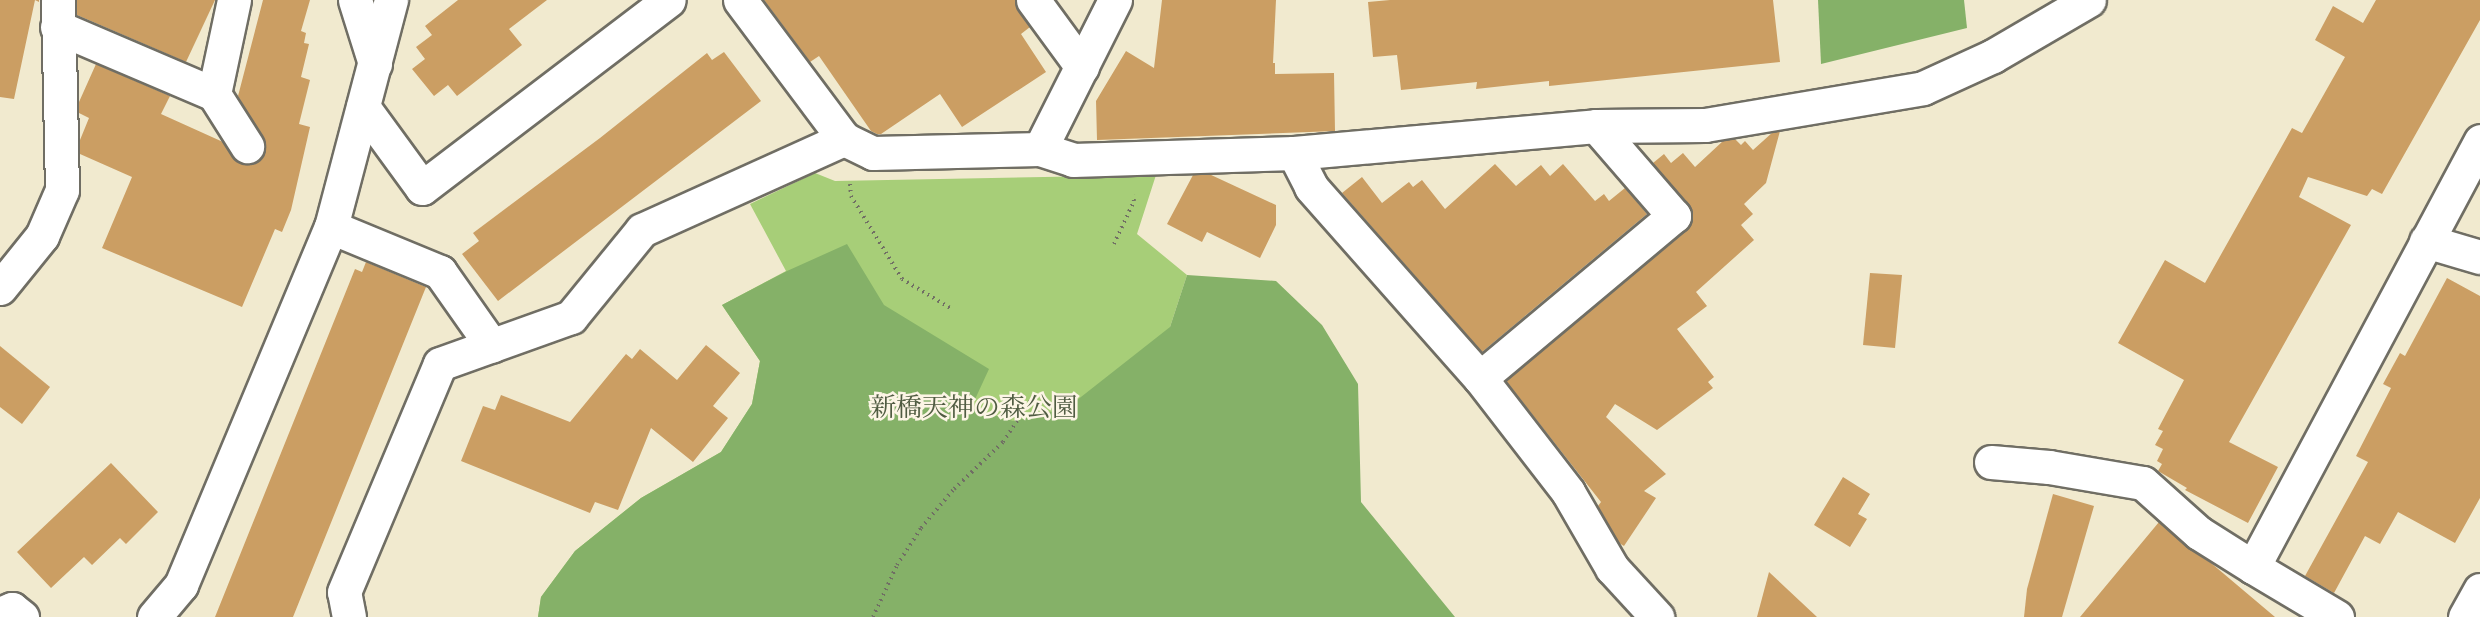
<!DOCTYPE html>
<html>
<head>
<meta charset="utf-8">
<style>
	body { margin:0 }
	#map { position:relative; width:2480px; height:617px; overflow:hidden; background:#f1eacf; font-family:"IM FELL Double Pica","Noto Serif JP",serif }
	div>[style] { position:absolute }
	.green>* { inset:0; background:#a7ce78 }
	.forest>* { inset:0; background:#85b168 }
	.building>* { inset:0; background:#cb9e63 }
	.path>* { height:4px; margin-top:-2px; transform-origin:0; background:repeating-linear-gradient(90deg,#706e64 0 1.5px,transparent 0 6px) }
	.roads { filter:drop-shadow(2px 0 #706e64) drop-shadow(-2px 0 #706e64) drop-shadow(0 2px #706e64) drop-shadow(0 -2px #706e64) }
	.minor>* { height:33px; margin:-16.5px; padding:0 16.5px; transform-origin:16.5px; border-radius:16.5px; background:#fff }
	span { translate:-50% -50%; white-space:nowrap; text-align:center; line-height:1.15; -webkit-text-stroke:5px #fcf5e5; paint-order:stroke }
	.park-label { font-size:26px; color:#505c42 }
</style>
</head>
<body>
<div id="map">
	<div class="green">
		<div style="clip-path:polygon(815px 173px,835px 181px,1156px 175px,1137px 234px,1187px 275px,1170px 327px,1198px 462px,538px 617px,541px 597px,575px 551px,641px 498px,721px 452px,752px 404px,760px 361px,722px 305px,786px 271px,750px 204px)"></div>
	</div>
	<div class="forest">
		<div style="clip-path:polygon(1818px 0,1964px 0,1967px 28px,1821px 64px)"></div>
		<div style="clip-path:polygon(847px 244px,884px 305px,989px 369px,971px 408px,1013px 421px,1067px 408px,1170px 327px,1187px 275px,1276px 281px,1322px 325px,1358px 384px,1361px 502px,1455px 617px,538px 617px,541px 597px,575px 551px,641px 498px,721px 452px,752px 404px,760px 361px,722px 305px,787px 271px)"></div>
	</div>
	<div class="building">
		<div style="clip-path:polygon(0 0,39px 0,39px 2px,35px 0,14px 99px,0 97px)"></div>
		<div style="clip-path:polygon(77px 0,215px 0,186px 62px,77px 15px)"></div>
		<div style="clip-path:polygon(263px 0,310px 0,301px 31px,306px 33px,304px 43px,309px 44px,301px 77px,310px 80px,299px 124px,310px 127px,291px 210px,282px 232px,275px 229px,242px 307px,102px 248px,132px 177px,80px 154px,80px 140px,89px 118px,79px 113px,79px 102px,96px 64px,170px 96px,161px 114px,223px 142px,239px 163px,248px 165px,257px 162px,264px 154px,266px 145px,238px 96px)"></div>
		<div style="clip-path:polygon(458px 0,547px 0,509px 29px,522px 45px,457px 96px,448px 85px,434px 96px,412px 69px,425px 59px,416px 47px,432px 35px,425px 26px)"></div>
		<div style="clip-path:polygon(764px 0,1015px 0,1018px 11px,1030px 27px,1021px 34px,1046px 72px,962px 127px,940px 94px,881px 134px,877px 134px,871px 131px,819px 56px,810px 62px)"></div>
		<div style="clip-path:polygon(1162px 0,1276px 0,1273px 63px,1275px 63px,1275px 74px,1334px 73px,1335px 131px,1097px 140px,1096px 101px,1126px 51px,1154px 68px)"></div>
		<div style="clip-path:polygon(1390px 0,1773px 0,1780px 62px,1549px 86px,1549px 81px,1476px 89px,1477px 82px,1401px 90px,1397px 55px,1373px 57px,1368px 2px)"></div>
		<div style="clip-path:polygon(2376px 0,2480px 0,2480px 20px,2382px 194px,2372px 189px,2367px 196px,2308px 177px,2299px 197px,2351px 225px,2229px 442px,2278px 467px,2248px 523px,2185px 490px,2187px 488px,2158px 471px,2162px 464px,2157px 461px,2163px 449px,2155px 445px,2163px 431px,2158px 429px,2184px 380px,2118px 343px,2165px 260px,2205px 283px,2292px 128px,2302px 133px,2345px 57px,2315px 40px,2333px 6px,2363px 23px)"></div>
		<div style="clip-path:polygon(724px 52px,761px 101px,498px 301px,462px 254px,479px 241px,473px 233px,600px 138px,707px 53px,712px 60px)"></div>
		<div style="clip-path:polygon(1780px 131px,1766px 183px,1744px 204px,1753px 214px,1741px 225px,1754px 240px,1696px 292px,1707px 306px,1677px 329px,1714px 377px,1708px 382px,1713px 388px,1657px 430px,1615px 404px,1606px 417px,1666px 474px,1644px 491px,1656px 498px,1624px 546px,1619px 543px,1598px 506px,1601px 502px,1506px 381px,1686px 230px,1691px 223px,1692px 213px,1688px 204px,1653px 163px,1664px 154px,1671px 163px,1683px 153px,1695px 167px,1723px 141px,1735px 139px,1741px 145px,1745px 141px,1753px 150px,1773px 132px)"></div>
		<div style="clip-path:polygon(1495px 164px,1516px 186px,1541px 165px,1550px 176px,1563px 164px,1595px 201px,1604px 194px,1609px 201px,1625px 188px,1647px 214px,1482px 352px,1342px 193px,1362px 177px,1382px 203px,1409px 182px,1413px 187px,1422px 180px,1445px 209px)"></div>
		<div style="clip-path:polygon(1209px 174px,1276px 205px,1276px 225px,1260px 258px,1207px 232px,1202px 242px,1167px 224px,1193px 175px)"></div>
		<div style="clip-path:polygon(366px 262px,426px 287px,293px 617px,215px 617px,355px 269px,362px 272px)"></div>
		<div style="clip-path:polygon(1870px 273px,1902px 275px,1895px 348px,1863px 345px)"></div>
		<div style="clip-path:polygon(2447px 278px,2480px 296px,2480px 498px,2455px 543px,2398px 512px,2380px 544px,2365px 536px,2334px 593px,2305px 576px,2368px 462px,2356px 456px,2391px 388px,2383px 384px,2400px 353px,2405px 356px)"></div>
		<div style="clip-path:polygon(706px 345px,740px 373px,713px 406px,728px 418px,693px 462px,651px 428px,618px 510px,595px 502px,590px 513px,461px 461px,483px 406px,495px 410px,501px 395px,570px 422px,626px 354px,632px 359px,640px 349px,677px 380px)"></div>
		<div style="clip-path:polygon(0 346px,50px 387px,22px 424px,0 407px)"></div>
		<div style="clip-path:polygon(111px 463px,158px 512px,126px 544px,120px 538px,92px 565px,84px 557px,51px 588px,17px 552px)"></div>
		<div style="clip-path:polygon(1843px 477px,1870px 494px,1858px 514px,1867px 519px,1850px 547px,1814px 525px)"></div>
		<div style="clip-path:polygon(2053px 494px,2094px 506px,2062px 617px,2024px 617px,2027px 589px)"></div>
		<div style="clip-path:polygon(2159px 522px,2187px 547px,2211px 563px,2275px 617px,2080px 617px)"></div>
		<div style="clip-path:polygon(1769px 572px,1817px 617px,1757px 617px)"></div>
	</div>
	<div class="path">
		<div style="left:850px;top:184px;width:12px;rotate:85deg"></div>
		<div style="left:851px;top:196px;width:97px;rotate:58.4deg"></div>
		<div style="left:902px;top:279px;width:58px;rotate:31deg"></div>
		<div style="left:1114px;top:244px;width:47px;rotate:-65.1deg"></div>
		<div style="left:1134px;top:201px;width:6px;rotate:-99deg"></div>
		<div style="left:873px;top:617px;width:57px;rotate:-65.2deg"></div>
		<div style="left:897px;top:565px;width:44px;rotate:-57deg"></div>
		<div style="left:921px;top:528px;width:51px;rotate:-49.8deg"></div>
		<div style="left:954px;top:489px;width:68px;rotate:-43.8deg"></div>
		<div style="left:1003px;top:442px;width:58px;rotate:-56.3deg"></div>
	</div>
	<div class="roads">
		<div class="minor">
			<div style="left:355px;top:0;width:67px;rotate:72.6deg"></div>
			<div style="left:740px;top:0;width:174px;rotate:53.2deg"></div>
			<div style="left:844px;top:139px;width:32px;rotate:26deg"></div>
			<div style="left:873px;top:153px;width:167px;rotate:-1.4deg"></div>
			<div style="left:1040px;top:149px;width:35px;rotate:18deg"></div>
			<div style="left:1073px;top:160px;width:221px;rotate:-1.8deg"></div>
			<div style="left:1294px;top:153px;width:303px;rotate:-5.1deg"></div>
			<div style="left:1596px;top:126px;width:109px;rotate:-0.5deg"></div>
			<div style="left:1705px;top:125px;width:221px;rotate:-9.6deg"></div>
			<div style="left:1923px;top:88px;width:77px;rotate:-24.6deg"></div>
			<div style="left:1993px;top:56px;width:111px;rotate:-30.3deg"></div>
			<div style="left:1033px;top:0;width:83px;rotate:53.8deg"></div>
			<div style="left:57px;top:27px;width:171px;rotate:23.1deg"></div>
			<div style="left:214px;top:94px;width:96px;rotate:-78deg"></div>
			<div style="left:214px;top:94px;width:62px;rotate:57.6deg"></div>
			<div style="left:363px;top:107px;width:100px;rotate:53.9deg"></div>
			<div style="left:422px;top:188px;width:310px;rotate:-37.3deg"></div>
			<div style="left:1040px;top:149px;width:167px;rotate:-63.3deg"></div>
			<div style="left:1294px;top:153px;width:38px;rotate:63deg"></div>
			<div style="left:1311px;top:187px;width:255px;rotate:48.5deg"></div>
			<div style="left:1480px;top:378px;width:144px;rotate:52.3deg"></div>
			<div style="left:1568px;top:492px;width:88px;rotate:59.9deg"></div>
			<div style="left:1612px;top:568px;width:67px;rotate:47.4deg"></div>
			<div style="left:331px;top:227px;width:118px;rotate:22.4deg"></div>
			<div style="left:440px;top:272px;width:90px;rotate:54.9deg"></div>
			<div style="left:2426px;top:241px;width:56px;rotate:16.5deg"></div>
			<div style="left:0;top:288px;width:67px;rotate:-51.1deg"></div>
			<div style="left:42px;top:236px;width:50px;rotate:-66.5deg"></div>
			<div style="left:62px;top:190px;width:190px;rotate:-91.2deg"></div>
			<div style="left:1480px;top:378px;width:253px;rotate:-39.9deg"></div>
			<div style="left:1674px;top:216px;width:119px;rotate:-130.9deg"></div>
			<div style="left:1991px;top:462px;width:58px;rotate:4.9deg"></div>
			<div style="left:2049px;top:467px;width:95px;rotate:9.7deg"></div>
			<div style="left:2143px;top:483px;width:75px;rotate:41.8deg"></div>
			<div style="left:2199px;top:533px;width:64px;rotate:32.2deg"></div>
			<div style="left:0;top:614px;width:13px;rotate:-23deg"></div>
			<div style="left:12px;top:609px;width:13px;rotate:39deg"></div>
			<div style="left:154px;top:617px;width:42px;rotate:-49.8deg"></div>
			<div style="left:181px;top:585px;width:388px;rotate:-67.3deg"></div>
			<div style="left:331px;top:227px;width:235px;rotate:-75.2deg"></div>
			<div style="left:349px;top:617px;width:25px;rotate:-101deg"></div>
			<div style="left:344px;top:592px;width:247px;rotate:-67.2deg"></div>
			<div style="left:440px;top:364px;width:139px;rotate:-19.7deg"></div>
			<div style="left:571px;top:317px;width:112px;rotate:-50.8deg"></div>
			<div style="left:642px;top:230px;width:222px;rotate:-24.3deg"></div>
			<div style="left:2337px;top:617px;width:98px;rotate:-149.2deg"></div>
			<div style="left:2253px;top:567px;width:483px;rotate:-61.9deg"></div>
			<div style="left:2465px;top:617px;width:31px;rotate:-61deg"></div>
		</div>
	</div>
	<div class="park-label">
		<span style="left:974px;top:409px">新橋天神の森公園</span>
	</div>
</div>
</body>
</html>
